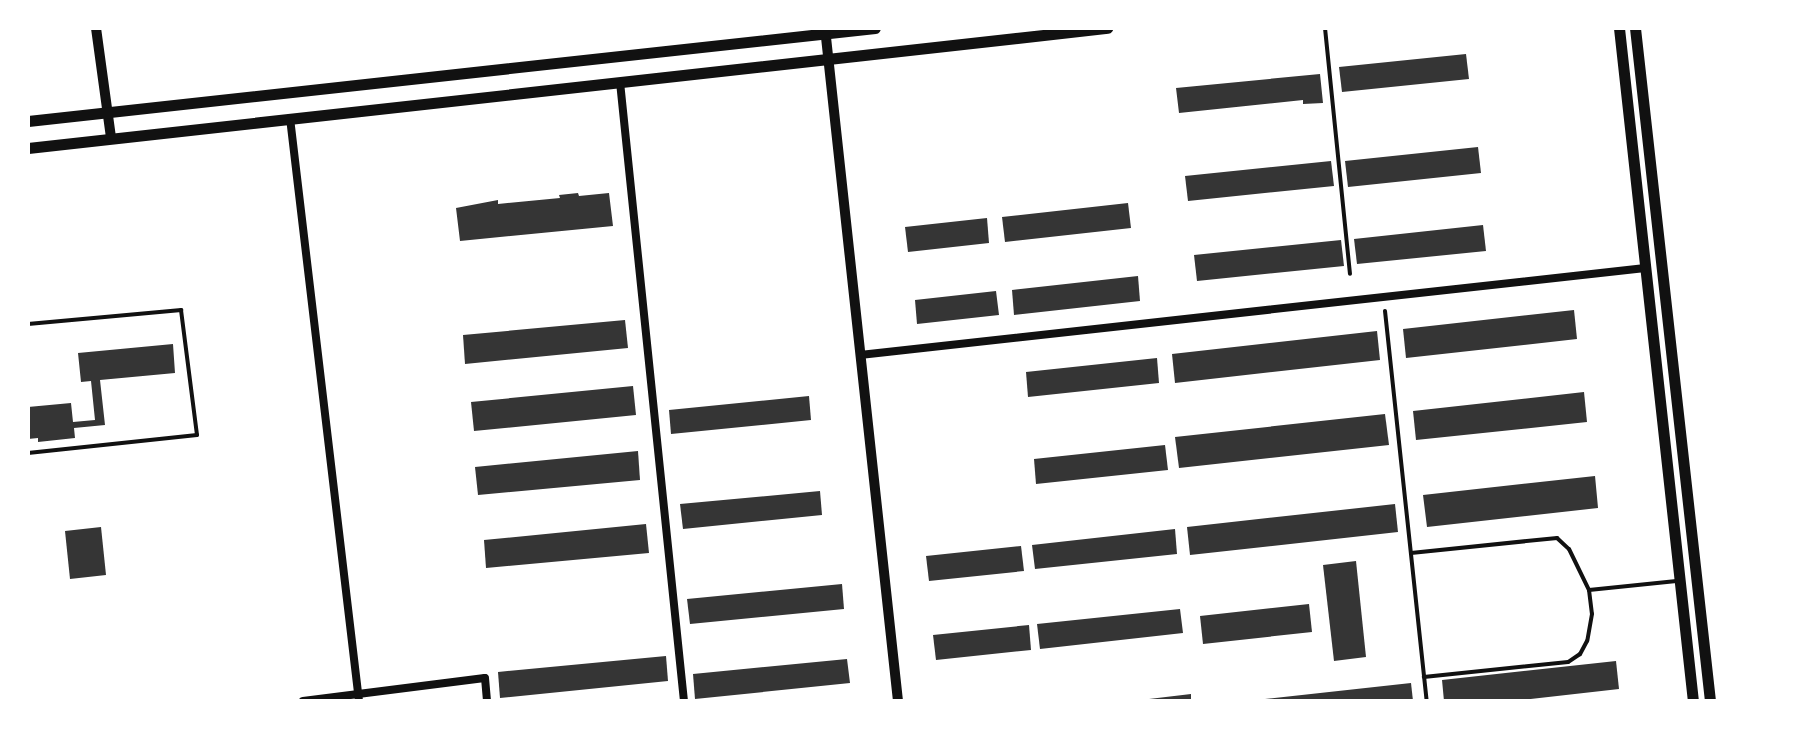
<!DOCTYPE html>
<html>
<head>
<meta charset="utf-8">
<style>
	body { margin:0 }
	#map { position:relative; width:1800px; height:729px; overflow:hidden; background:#fff; font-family:"Zilla Slab",serif }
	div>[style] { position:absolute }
	.building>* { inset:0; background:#353535 }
	.service>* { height:4px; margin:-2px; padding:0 2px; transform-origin:2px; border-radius:2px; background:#111 }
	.minor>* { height:8px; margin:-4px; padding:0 4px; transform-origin:4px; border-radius:4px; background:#111 }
	.tertiary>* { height:10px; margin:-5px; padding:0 5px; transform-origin:5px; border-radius:5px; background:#111 }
	.secondary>* { height:11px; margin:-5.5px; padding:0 5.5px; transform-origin:5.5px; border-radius:5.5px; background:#111 }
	span { translate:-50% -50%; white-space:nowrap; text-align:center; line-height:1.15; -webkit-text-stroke:8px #fff; paint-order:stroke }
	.frame { position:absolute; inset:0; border:30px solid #fff; pointer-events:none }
</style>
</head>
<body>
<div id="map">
	<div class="building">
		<div style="clip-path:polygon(1466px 54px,1469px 79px,1342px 92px,1339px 67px)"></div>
		<div style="clip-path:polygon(1320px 74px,1323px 103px,1303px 104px,1303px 100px,1179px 113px,1176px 88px)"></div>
		<div style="clip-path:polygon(1478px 147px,1481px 173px,1348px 187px,1345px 161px)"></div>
		<div style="clip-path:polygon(1331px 161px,1334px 186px,1188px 201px,1185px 176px)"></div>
		<div style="clip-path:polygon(578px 193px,579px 196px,609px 193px,613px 226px,460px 241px,456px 208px,498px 200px,498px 204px,560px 198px,559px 195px)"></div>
		<div style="clip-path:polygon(1128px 203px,1131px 228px,1005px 242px,1002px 217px)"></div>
		<div style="clip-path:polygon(987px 218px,989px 243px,908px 252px,905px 227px)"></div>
		<div style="clip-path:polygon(1483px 225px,1486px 251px,1357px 264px,1354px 239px)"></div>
		<div style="clip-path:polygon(1341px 240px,1344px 266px,1197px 281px,1194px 255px)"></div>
		<div style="clip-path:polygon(1138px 276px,1140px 301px,1014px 315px,1012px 290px)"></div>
		<div style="clip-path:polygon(996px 291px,999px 315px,917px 324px,915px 300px)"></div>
		<div style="clip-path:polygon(1574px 310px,1577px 339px,1406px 358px,1403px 329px)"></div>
		<div style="clip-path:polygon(625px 320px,628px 348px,465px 364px,463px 335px)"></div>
		<div style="clip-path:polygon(1377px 331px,1380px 360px,1175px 383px,1172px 354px)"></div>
		<div style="clip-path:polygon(173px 344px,175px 373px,100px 380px,105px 425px,74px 428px,75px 438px,38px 442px,38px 438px,28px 439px,28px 407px,71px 403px,73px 422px,95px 420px,91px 381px,81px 382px,78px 353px)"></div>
		<div style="clip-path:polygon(1157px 358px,1159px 383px,1028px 397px,1026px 372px)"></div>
		<div style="clip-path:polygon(633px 386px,636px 415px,474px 431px,471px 402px)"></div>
		<div style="clip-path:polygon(1584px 392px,1587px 422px,1416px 440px,1413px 411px)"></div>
		<div style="clip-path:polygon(809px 396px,811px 420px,671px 434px,669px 410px)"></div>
		<div style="clip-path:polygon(1385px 414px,1389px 445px,1179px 468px,1175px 437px)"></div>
		<div style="clip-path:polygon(1165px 445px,1168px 470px,1036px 484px,1034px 459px)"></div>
		<div style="clip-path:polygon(638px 451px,640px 480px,478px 495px,475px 467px)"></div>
		<div style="clip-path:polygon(1595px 476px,1598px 508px,1427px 527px,1423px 495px)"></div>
		<div style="clip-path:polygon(820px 491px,822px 515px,683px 529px,680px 504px)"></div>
		<div style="clip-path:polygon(1395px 504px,1398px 532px,1190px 555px,1187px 527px)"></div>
		<div style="clip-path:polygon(646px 524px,649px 553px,486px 568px,484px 540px)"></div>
		<div style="clip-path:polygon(101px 527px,106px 575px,70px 579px,65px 531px)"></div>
		<div style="clip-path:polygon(1175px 529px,1177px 554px,1035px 569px,1032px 545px)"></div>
		<div style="clip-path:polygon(1021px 546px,1024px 571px,929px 581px,926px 556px)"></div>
		<div style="clip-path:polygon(1356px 561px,1366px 657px,1334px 661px,1323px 565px)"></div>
		<div style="clip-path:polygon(842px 584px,844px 609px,690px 624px,687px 599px)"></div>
		<div style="clip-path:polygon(1309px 604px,1312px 632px,1203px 644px,1200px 616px)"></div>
		<div style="clip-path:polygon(1180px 609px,1183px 633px,1040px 649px,1037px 624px)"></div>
		<div style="clip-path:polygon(1029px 625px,1031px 650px,936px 660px,933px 635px)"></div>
		<div style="clip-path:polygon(666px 656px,668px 681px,500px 698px,498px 672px)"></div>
		<div style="clip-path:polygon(847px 659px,850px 683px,695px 699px,693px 674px)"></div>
		<div style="clip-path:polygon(1616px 661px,1619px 689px,1512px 701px,1444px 701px,1442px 680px)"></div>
		<div style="clip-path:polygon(1411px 683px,1413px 701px,1265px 701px,1265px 699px)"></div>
		<div style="clip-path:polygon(1191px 694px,1191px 701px,1149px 701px,1149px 699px)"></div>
	</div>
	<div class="service">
		<div style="left:1325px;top:28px;width:247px;rotate:84.2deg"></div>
		<div style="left:1385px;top:311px;width:392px;rotate:83.9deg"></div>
		<div style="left:28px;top:324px;width:154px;rotate:-5.2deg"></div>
		<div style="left:181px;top:310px;width:126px;rotate:82.7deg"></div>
		<div style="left:197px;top:435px;width:170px;rotate:173.9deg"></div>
		<div style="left:1411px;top:553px;width:147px;rotate:-5.9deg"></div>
		<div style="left:1557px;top:538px;width:16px;rotate:43deg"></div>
		<div style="left:1569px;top:549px;width:46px;rotate:64deg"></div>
		<div style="left:1589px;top:590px;width:24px;rotate:83deg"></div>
		<div style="left:1592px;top:614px;width:27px;rotate:100deg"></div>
		<div style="left:1587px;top:641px;width:15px;rotate:118deg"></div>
		<div style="left:1580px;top:654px;width:14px;rotate:146deg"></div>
		<div style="left:1568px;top:662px;width:145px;rotate:174.1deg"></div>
		<div style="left:1589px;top:590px;width:88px;rotate:-5.8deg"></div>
	</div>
	<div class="minor">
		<div style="left:620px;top:82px;width:622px;rotate:84.1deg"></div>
		<div style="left:290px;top:118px;width:587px;rotate:83.25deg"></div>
		<div style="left:860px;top:355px;width:790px;rotate:-6.32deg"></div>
		<div style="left:303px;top:701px;width:183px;rotate:-7.2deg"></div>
		<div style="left:485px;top:678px;width:23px;rotate:85deg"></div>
	</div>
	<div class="tertiary">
		<div style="left:96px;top:28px;width:111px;rotate:82.2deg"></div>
		<div style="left:825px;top:28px;width:677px;rotate:83.81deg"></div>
	</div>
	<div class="secondary">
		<div style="left:1619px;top:28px;width:677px;rotate:83.73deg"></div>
		<div style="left:1635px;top:28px;width:677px;rotate:83.64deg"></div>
		<div style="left:28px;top:121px;width:852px;rotate:-6.27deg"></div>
		<div style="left:28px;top:148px;width:1086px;rotate:-6.35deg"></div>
	</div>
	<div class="frame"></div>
</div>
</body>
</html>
